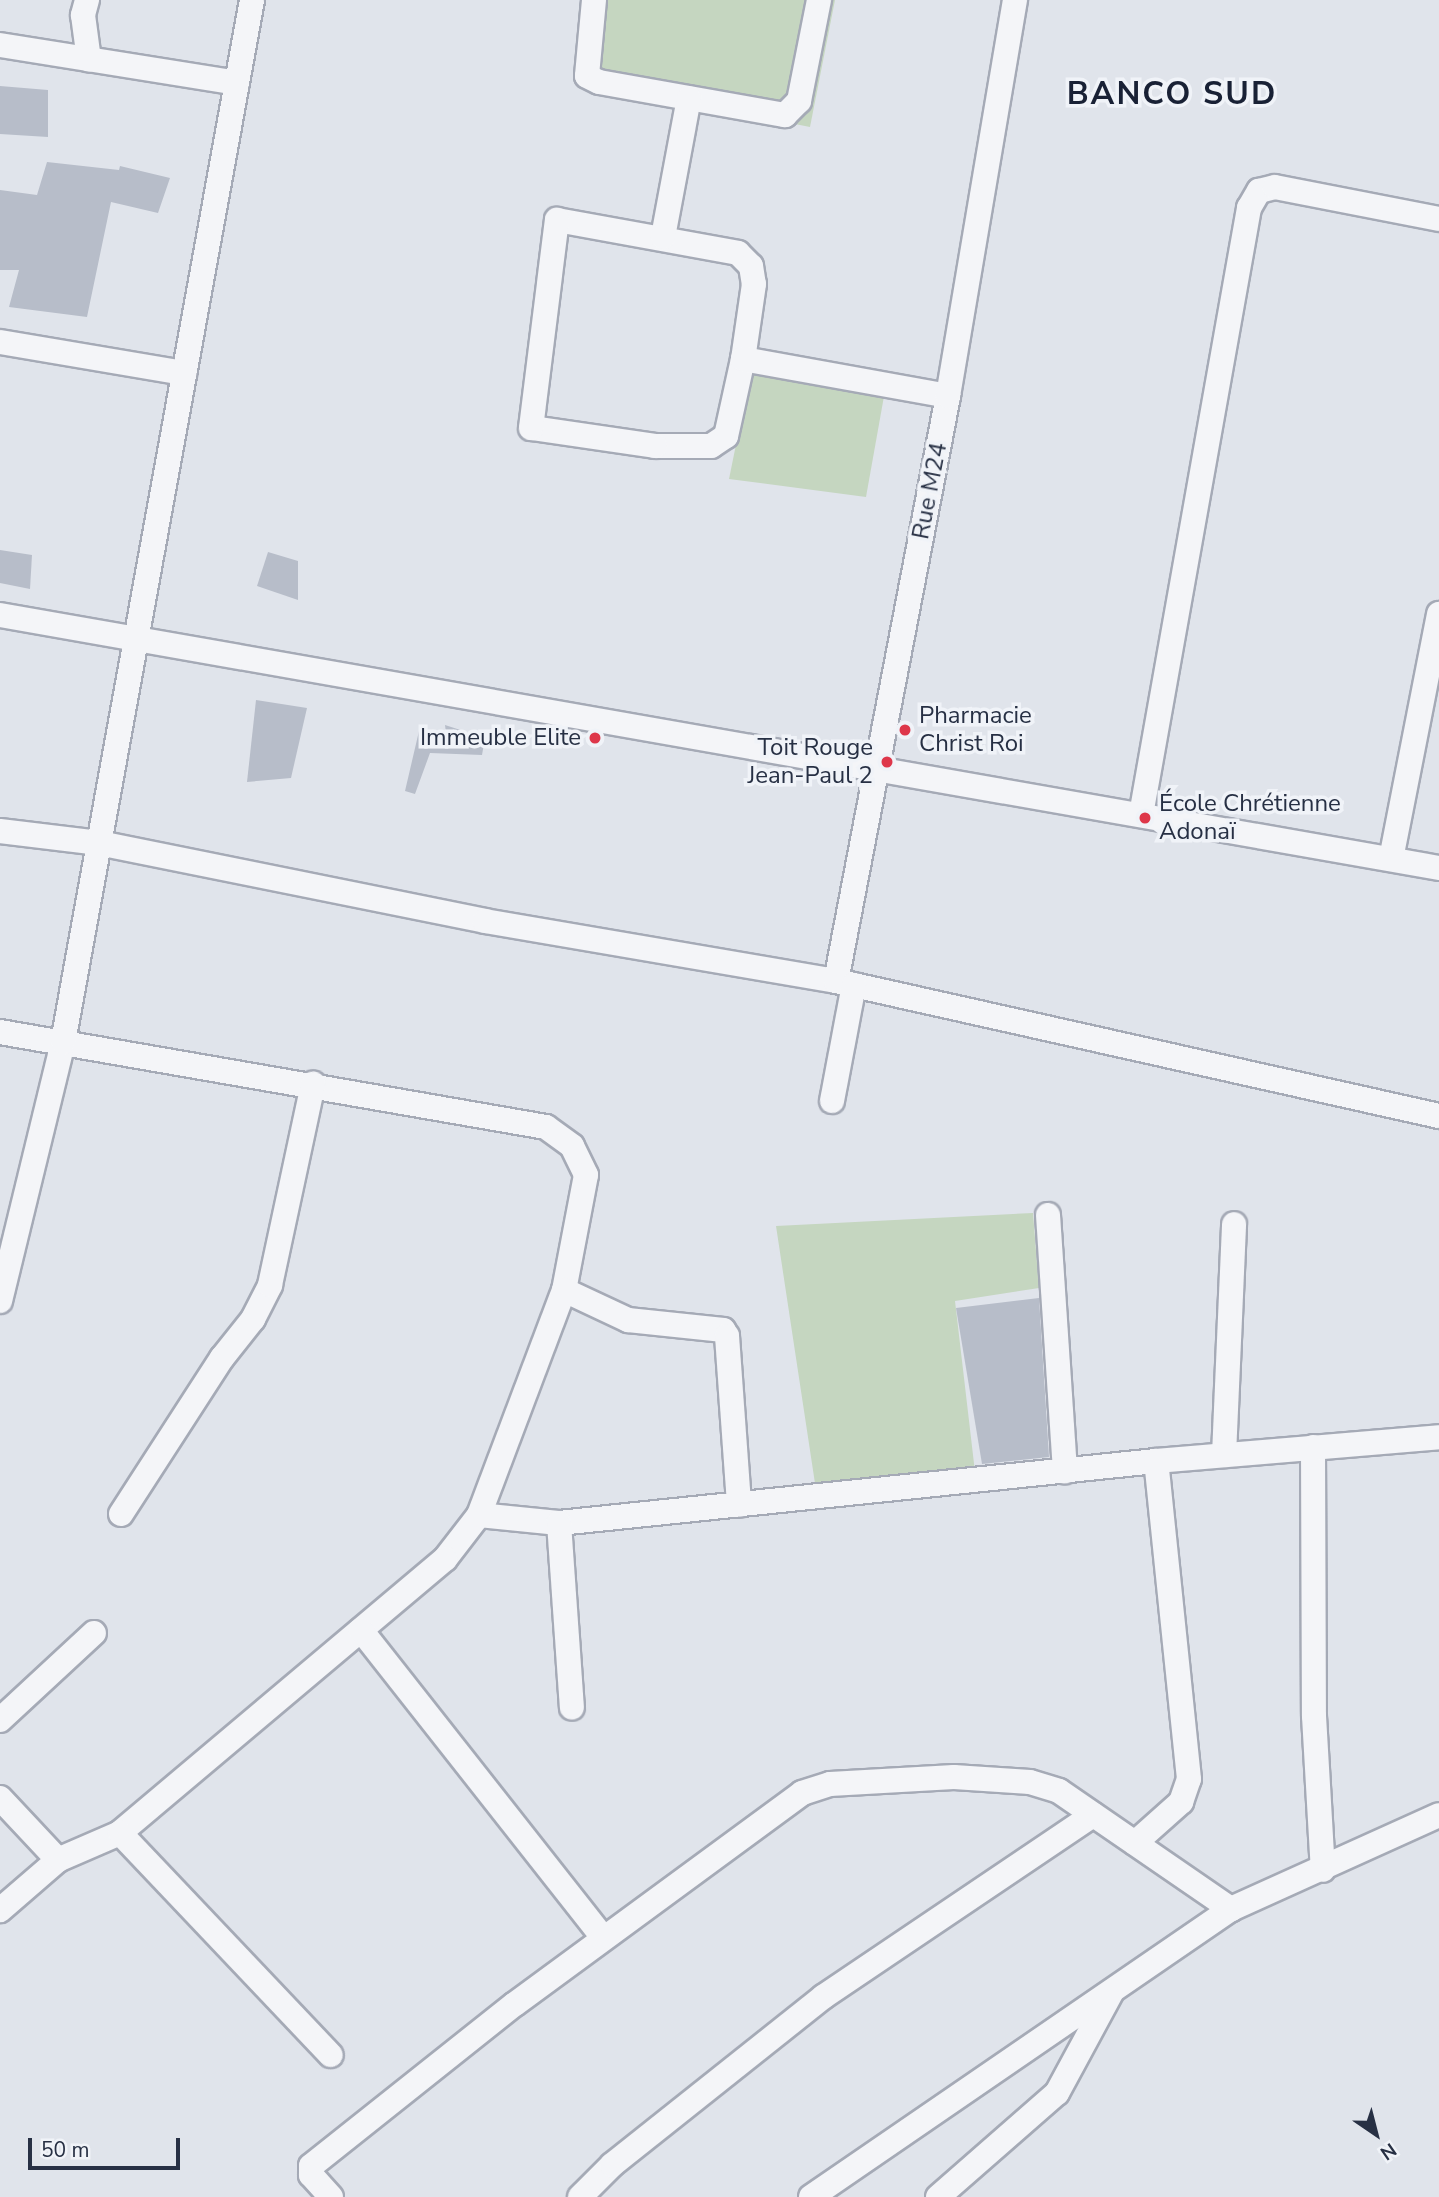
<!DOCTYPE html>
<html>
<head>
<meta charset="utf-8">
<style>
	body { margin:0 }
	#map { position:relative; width:1439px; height:2197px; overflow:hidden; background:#e0e4eb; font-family:"Nunito Sans",sans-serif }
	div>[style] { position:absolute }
	.green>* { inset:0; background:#c5d6c0 }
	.building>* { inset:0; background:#b7bdc9 }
	.roads { filter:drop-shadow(2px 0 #a5aab6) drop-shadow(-2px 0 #a5aab6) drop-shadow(0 2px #a5aab6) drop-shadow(0 -2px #a5aab6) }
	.minor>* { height:24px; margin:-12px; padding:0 12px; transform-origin:12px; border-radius:12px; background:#f4f5f8 }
	.dots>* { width:19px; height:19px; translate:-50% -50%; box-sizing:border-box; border:4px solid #f0f3f8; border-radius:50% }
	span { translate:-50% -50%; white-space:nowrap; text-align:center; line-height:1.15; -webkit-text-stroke:7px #f0f3f8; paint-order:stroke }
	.street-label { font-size:24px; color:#273044 }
	.poi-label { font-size:24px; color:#273044 }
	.left { translate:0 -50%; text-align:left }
	.right { translate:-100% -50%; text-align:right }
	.district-label { font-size:32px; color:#192135; font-weight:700; letter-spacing:2px }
	.north { position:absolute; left:1341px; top:2099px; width:70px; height:70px; -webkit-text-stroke:5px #f0f3f8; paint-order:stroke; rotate:145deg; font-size:19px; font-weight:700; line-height:28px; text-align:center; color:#273044 }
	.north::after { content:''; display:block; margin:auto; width:24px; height:32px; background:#273044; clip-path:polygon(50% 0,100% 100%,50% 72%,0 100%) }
	.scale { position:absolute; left:28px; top:2138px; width:152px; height:32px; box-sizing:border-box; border:4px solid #273044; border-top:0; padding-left:9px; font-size:21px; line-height:24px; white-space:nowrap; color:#273044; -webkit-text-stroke:5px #f0f3f8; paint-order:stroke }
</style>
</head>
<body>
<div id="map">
	<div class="green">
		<div style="clip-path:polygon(607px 0,835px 0,810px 127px,591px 84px)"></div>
		<div style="clip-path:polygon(752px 366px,886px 385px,866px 497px,729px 479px)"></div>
		<div style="clip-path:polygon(1033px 1213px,1039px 1288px,955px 1301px,975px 1472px,816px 1490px,776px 1226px)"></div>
	</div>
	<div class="building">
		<div style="clip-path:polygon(0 86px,48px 90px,48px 137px,0 134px)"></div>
		<div style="clip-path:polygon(47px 162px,119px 170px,120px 166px,170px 178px,158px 213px,111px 202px,87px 317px,9px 307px,19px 270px,0 270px,0 190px,37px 195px)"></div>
		<div style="clip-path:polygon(0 550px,32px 555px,30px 589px,0 583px)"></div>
		<div style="clip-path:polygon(268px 552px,298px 561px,298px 600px,257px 586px)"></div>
		<div style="clip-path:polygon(256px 700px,307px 708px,291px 778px,247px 782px)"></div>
		<div style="clip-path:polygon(445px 725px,485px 738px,482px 755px,430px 753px,415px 794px,405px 791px,419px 731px,446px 733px)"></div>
		<div style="clip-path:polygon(1039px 1298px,1049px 1457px,982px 1464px,956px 1308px)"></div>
	</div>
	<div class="roads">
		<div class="minor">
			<div style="left:87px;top:0;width:16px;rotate:105deg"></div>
			<div style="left:83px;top:15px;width:45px;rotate:82.4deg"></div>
			<div style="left:594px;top:0;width:76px;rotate:95.3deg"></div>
			<div style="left:587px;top:76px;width:13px;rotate:27deg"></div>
			<div style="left:599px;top:82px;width:189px;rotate:10.1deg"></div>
			<div style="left:785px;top:115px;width:20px;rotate:-45deg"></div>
			<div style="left:799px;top:101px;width:103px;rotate:-78.8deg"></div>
			<div style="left:0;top:45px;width:240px;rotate:9.1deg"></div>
			<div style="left:557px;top:220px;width:184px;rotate:10.3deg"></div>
			<div style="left:738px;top:253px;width:18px;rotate:45deg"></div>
			<div style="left:751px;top:266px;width:18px;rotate:81deg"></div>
			<div style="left:754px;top:284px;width:76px;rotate:98.3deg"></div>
			<div style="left:743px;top:359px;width:79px;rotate:102.4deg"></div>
			<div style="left:726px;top:436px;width:18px;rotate:146deg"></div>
			<div style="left:711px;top:446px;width:56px;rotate:180deg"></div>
			<div style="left:655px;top:446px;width:125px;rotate:-171.7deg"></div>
			<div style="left:531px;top:428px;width:210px;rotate:-82.9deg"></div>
			<div style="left:663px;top:237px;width:141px;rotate:-79.4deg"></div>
			<div style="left:0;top:342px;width:187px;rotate:9.6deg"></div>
			<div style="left:743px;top:359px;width:208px;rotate:10.2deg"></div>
			<div style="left:0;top:615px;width:1461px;rotate:9.97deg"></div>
			<div style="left:1141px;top:815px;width:617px;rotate:-79.91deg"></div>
			<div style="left:1249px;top:208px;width:20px;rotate:-60deg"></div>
			<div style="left:1259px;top:191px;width:16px;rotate:-14deg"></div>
			<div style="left:1275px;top:187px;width:167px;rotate:11deg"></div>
			<div style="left:0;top:831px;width:100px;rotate:6.9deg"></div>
			<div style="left:99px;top:843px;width:394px;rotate:11.4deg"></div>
			<div style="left:485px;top:921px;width:356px;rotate:9.7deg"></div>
			<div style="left:836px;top:981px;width:618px;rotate:12.62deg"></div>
			<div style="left:1391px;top:859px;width:250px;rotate:-78.9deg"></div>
			<div style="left:836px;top:981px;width:596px;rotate:-79.16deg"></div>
			<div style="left:948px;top:396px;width:402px;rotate:-80.4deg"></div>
			<div style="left:0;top:1032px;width:554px;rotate:9.87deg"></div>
			<div style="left:546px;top:1127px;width:32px;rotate:36deg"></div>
			<div style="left:572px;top:1146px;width:32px;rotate:64deg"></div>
			<div style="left:586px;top:1175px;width:117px;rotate:100.8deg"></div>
			<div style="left:564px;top:1290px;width:241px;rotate:110.7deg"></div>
			<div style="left:479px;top:1515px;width:56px;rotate:127.7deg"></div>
			<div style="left:445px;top:1559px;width:425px;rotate:139.9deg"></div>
			<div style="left:120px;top:1833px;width:68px;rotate:156.5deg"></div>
			<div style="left:58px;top:1860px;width:77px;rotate:139.2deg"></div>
			<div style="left:832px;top:1101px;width:118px;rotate:-79.3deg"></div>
			<div style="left:1048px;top:1215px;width:257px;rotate:86.2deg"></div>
			<div style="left:564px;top:1290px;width:71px;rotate:25.1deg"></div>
			<div style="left:628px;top:1320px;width:96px;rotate:6deg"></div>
			<div style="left:723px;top:1330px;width:7px;rotate:56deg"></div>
			<div style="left:727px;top:1336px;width:169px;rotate:85.9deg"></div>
			<div style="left:0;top:1301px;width:267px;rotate:-76.3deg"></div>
			<div style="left:63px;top:1042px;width:1059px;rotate:-79.72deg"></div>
			<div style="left:1313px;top:1447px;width:269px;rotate:89.8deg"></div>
			<div style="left:1314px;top:1716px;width:154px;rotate:86.7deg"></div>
			<div style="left:1224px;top:1455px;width:231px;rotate:-87.5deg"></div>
			<div style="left:121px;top:1514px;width:186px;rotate:-57.1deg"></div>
			<div style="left:222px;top:1358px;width:50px;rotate:-51.5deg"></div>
			<div style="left:253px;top:1319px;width:38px;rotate:-63deg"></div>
			<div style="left:270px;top:1285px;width:206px;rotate:-77.9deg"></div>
			<div style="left:479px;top:1515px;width:80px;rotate:5.7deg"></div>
			<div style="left:559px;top:1523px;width:600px;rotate:-5.93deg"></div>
			<div style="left:1156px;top:1461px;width:284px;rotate:-4.8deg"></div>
			<div style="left:559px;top:1523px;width:185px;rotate:86deg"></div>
			<div style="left:361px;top:1630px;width:391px;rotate:51.8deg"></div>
			<div style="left:0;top:1720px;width:128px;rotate:-42.8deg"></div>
			<div style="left:0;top:1798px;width:85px;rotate:46.9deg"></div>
			<div style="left:120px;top:1833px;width:306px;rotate:46.5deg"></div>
			<div style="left:1135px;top:1843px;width:62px;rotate:-41.7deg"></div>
			<div style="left:1181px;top:1802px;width:24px;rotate:-71deg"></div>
			<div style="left:1189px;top:1779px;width:320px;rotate:-95.9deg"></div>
			<div style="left:331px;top:2197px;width:30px;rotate:-132deg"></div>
			<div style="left:311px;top:2175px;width:9px;rotate:-90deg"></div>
			<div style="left:311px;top:2166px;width:260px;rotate:-38.5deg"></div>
			<div style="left:515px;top:2004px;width:356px;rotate:-36.3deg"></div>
			<div style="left:802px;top:1793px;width:29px;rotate:-18deg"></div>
			<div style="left:830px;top:1784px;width:124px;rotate:-3.2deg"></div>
			<div style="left:954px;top:1777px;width:76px;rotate:3.8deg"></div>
			<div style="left:1030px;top:1782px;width:30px;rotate:17deg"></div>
			<div style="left:1059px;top:1791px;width:209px;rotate:34.5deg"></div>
			<div style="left:1231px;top:1909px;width:228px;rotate:-24.3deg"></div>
			<div style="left:580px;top:2197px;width:45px;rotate:-45deg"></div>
			<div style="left:612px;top:2165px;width:270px;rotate:-38.5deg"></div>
			<div style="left:823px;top:1997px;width:326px;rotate:-34deg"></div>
			<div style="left:811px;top:2197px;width:509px;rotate:-34.44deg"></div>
			<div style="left:938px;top:2197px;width:158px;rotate:-41.2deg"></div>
			<div style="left:1057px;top:2093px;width:114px;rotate:-61.6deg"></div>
		</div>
	</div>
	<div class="dots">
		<div style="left:905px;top:730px;background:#de374a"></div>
		<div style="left:595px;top:738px;background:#de374a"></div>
		<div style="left:887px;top:762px;background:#de374a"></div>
		<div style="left:1145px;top:818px;background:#de374a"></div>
	</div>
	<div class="street-label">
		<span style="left:930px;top:491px;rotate:-79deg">Rue M24</span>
	</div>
	<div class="poi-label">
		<span class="left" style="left:919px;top:730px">Pharmacie<br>Christ Roi</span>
		<span class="right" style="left:581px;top:738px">Immeuble Elite</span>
		<span class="right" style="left:873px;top:762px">Toit Rouge<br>Jean-Paul 2</span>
		<span class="left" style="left:1159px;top:818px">École Chrétienne<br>Adonaï</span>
	</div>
	<div class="district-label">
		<span style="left:1172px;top:94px">BANCO SUD</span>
	</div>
	<div class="north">N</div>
	<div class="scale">50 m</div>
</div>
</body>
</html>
